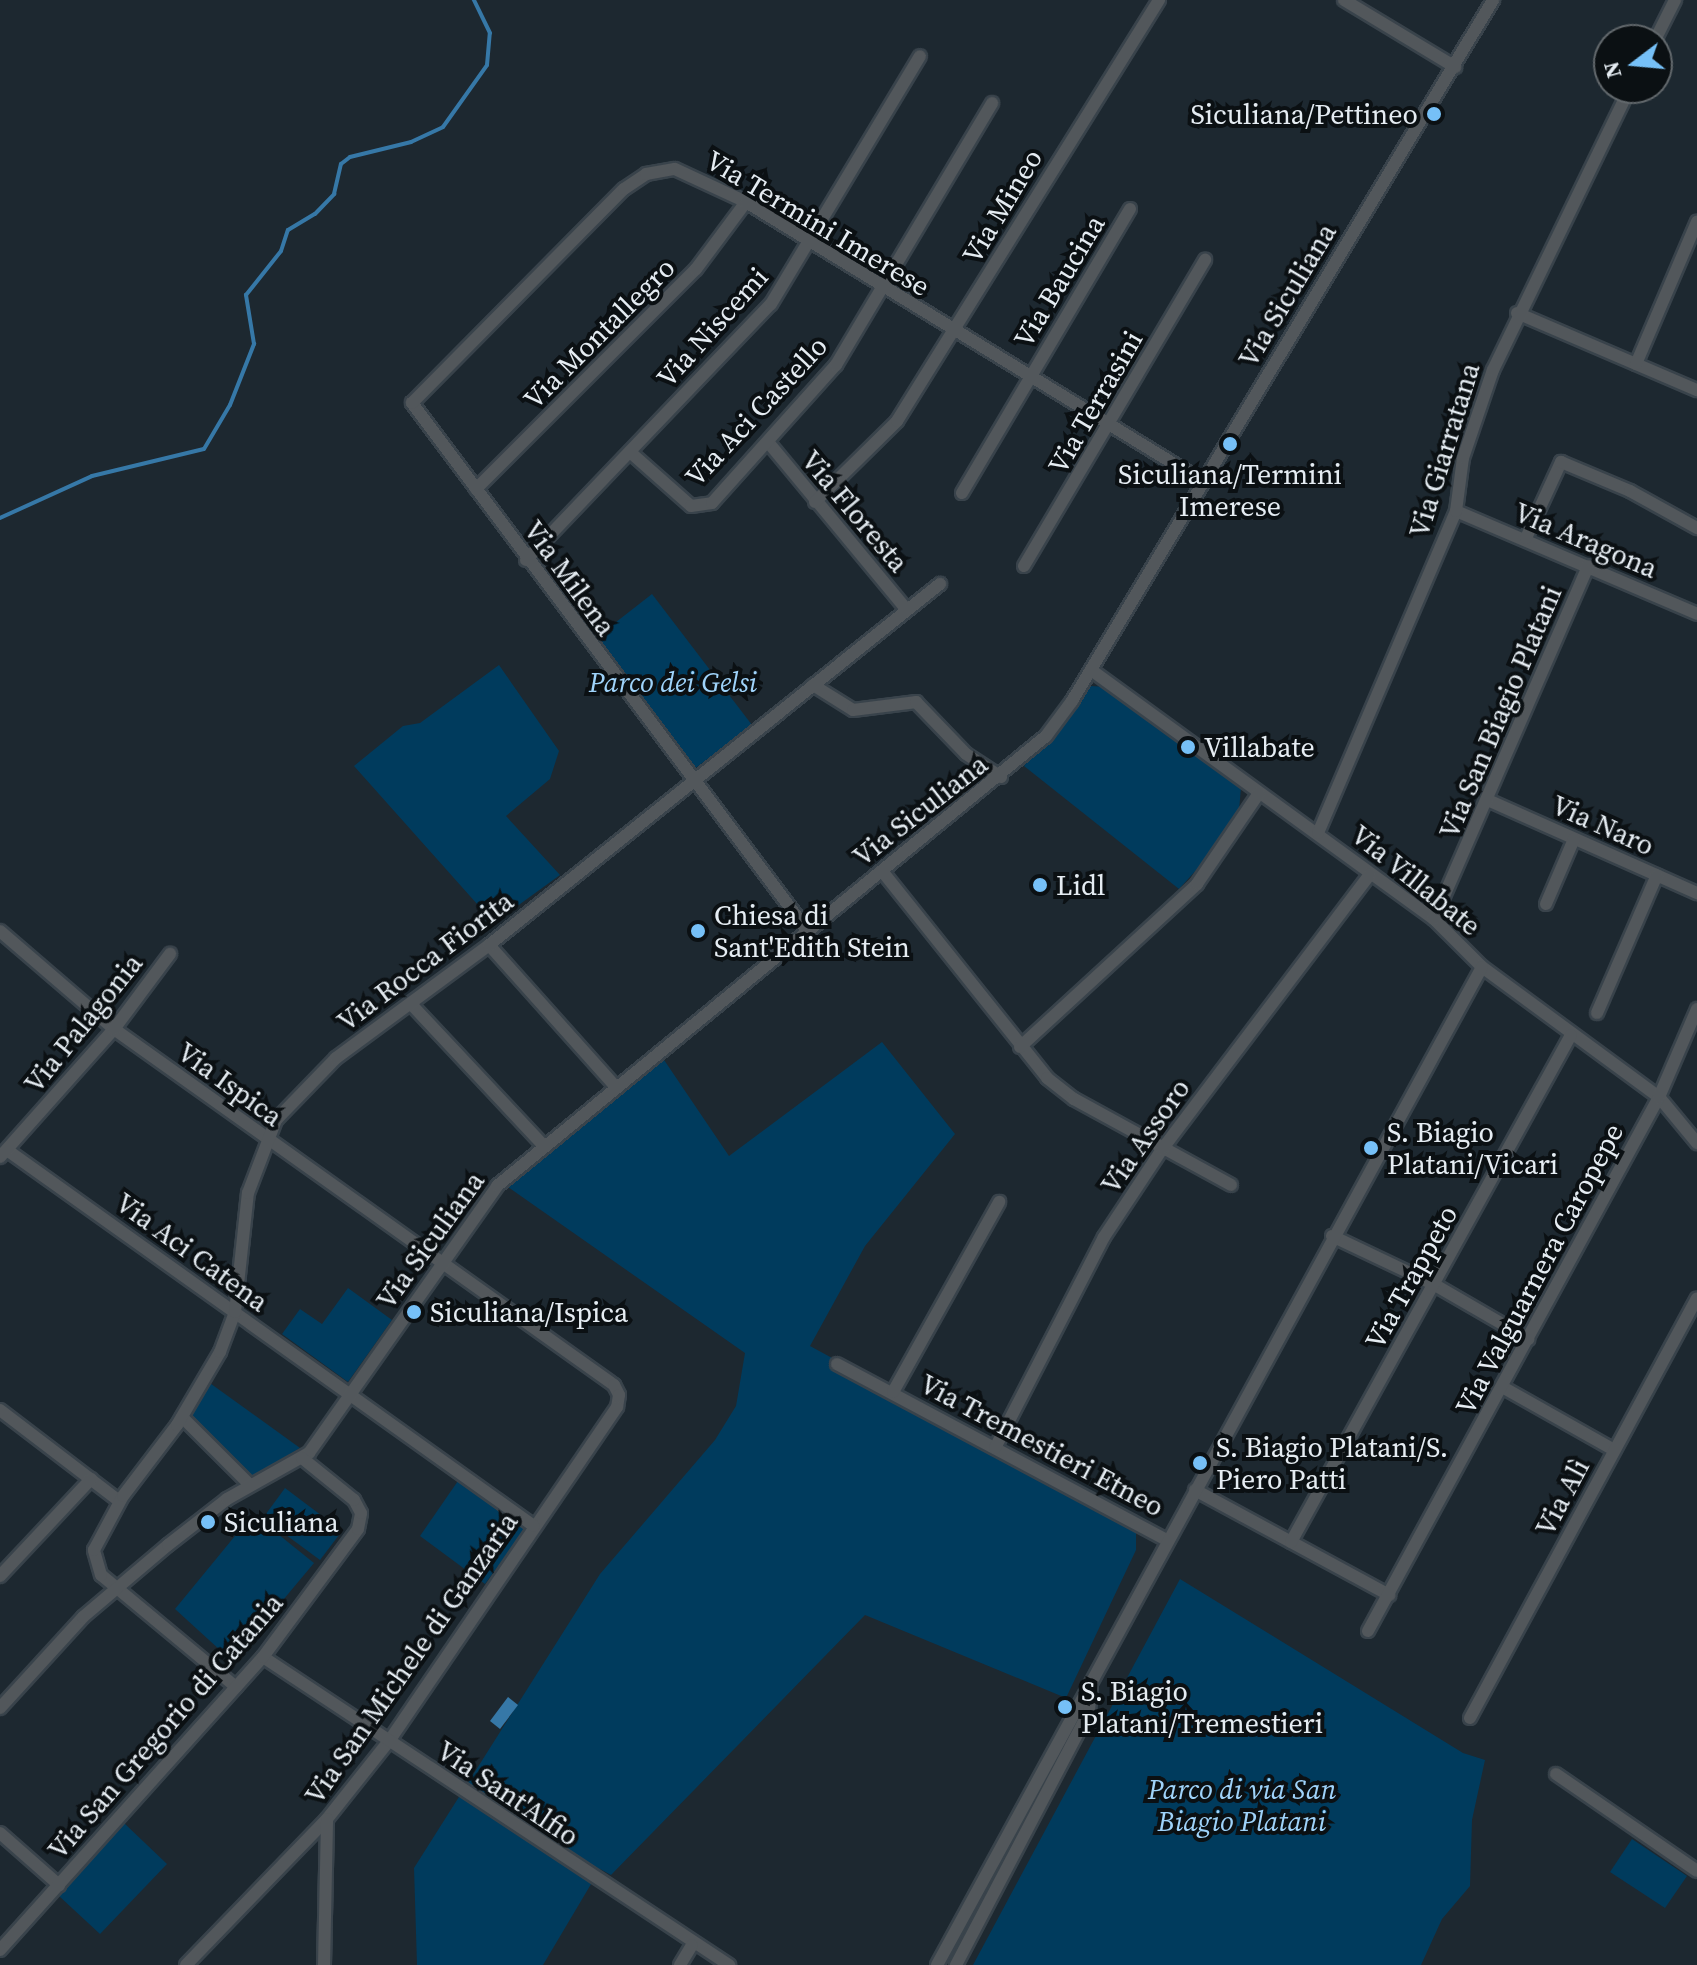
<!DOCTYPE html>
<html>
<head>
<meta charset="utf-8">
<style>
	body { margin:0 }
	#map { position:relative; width:1697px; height:1965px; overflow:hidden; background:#1d2830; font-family:"Source Serif 4",serif }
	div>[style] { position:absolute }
	.green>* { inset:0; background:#003b5d }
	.water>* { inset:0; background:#3678a7 }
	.stream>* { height:4px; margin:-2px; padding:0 2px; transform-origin:2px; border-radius:2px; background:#3678a7 }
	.roads { filter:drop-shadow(2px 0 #39434b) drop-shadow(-2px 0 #39434b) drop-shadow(0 2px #39434b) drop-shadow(0 -2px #39434b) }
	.minor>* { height:12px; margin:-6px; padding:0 6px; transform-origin:6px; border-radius:6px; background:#52575b }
	.dots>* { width:22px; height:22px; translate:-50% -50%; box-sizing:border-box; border:4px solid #0b1013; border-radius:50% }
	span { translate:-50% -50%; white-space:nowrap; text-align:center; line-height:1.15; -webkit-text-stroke:8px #0b1013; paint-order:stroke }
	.poi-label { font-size:28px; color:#e5ecf2 }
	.right { translate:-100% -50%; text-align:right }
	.left { translate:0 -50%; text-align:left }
	.street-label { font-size:28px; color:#e5ecf2 }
	.park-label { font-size:28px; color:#9fd3fa; font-style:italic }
	.north { position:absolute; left:1593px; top:24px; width:80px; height:80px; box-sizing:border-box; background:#0b1013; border:2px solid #62686c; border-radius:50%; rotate:254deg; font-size:22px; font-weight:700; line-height:32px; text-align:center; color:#e5ecf2 }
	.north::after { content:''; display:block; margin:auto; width:28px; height:36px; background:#76c0f7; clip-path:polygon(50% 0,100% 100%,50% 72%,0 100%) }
</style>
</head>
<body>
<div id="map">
	<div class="green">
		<div style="clip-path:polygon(652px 594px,752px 725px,693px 770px,593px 640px)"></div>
		<div style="clip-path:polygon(499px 665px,559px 751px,550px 779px,506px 816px,560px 875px,494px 923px,354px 766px,403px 726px,420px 723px)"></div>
		<div style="clip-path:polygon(1090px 686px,1109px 687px,1241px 787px,1239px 811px,1218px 846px,1179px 889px,1024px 766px)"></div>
		<div style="clip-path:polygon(882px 1042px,955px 1134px,865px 1246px,810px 1346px,1136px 1523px,1136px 1550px,1066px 1698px,865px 1615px,611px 1875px,600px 1869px,543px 1965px,417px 1965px,414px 1868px,600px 1574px,715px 1440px,736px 1406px,745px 1353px,505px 1185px,658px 1051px,729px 1156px)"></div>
		<div style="clip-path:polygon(348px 1288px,392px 1320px,348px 1382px,282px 1334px,300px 1309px,322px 1324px)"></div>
		<div style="clip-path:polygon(207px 1381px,300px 1448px,248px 1479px,184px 1417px)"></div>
		<div style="clip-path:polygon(460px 1478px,528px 1525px,485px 1584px,420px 1536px)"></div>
		<div style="clip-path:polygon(285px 1488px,342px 1531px,320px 1560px,263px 1518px)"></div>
		<div style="clip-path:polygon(253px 1514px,314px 1563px,232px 1661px,175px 1609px)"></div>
		<div style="clip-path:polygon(1180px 1579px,1463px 1753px,1485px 1760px,1472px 1820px,1470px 1886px,1442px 1919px,1421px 1965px,973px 1965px)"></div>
		<div style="clip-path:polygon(124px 1823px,167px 1864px,100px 1934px,59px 1896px)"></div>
		<div style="clip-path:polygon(1632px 1839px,1687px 1876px,1665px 1908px,1610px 1872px)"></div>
	</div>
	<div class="water">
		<div style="clip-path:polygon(508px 1697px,518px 1705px,500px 1729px,490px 1721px)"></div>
	</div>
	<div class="stream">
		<div style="left:0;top:518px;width:101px;rotate:-24.5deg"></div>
		<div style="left:92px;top:476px;width:115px;rotate:-13.6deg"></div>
		<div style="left:204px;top:449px;width:51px;rotate:-59.4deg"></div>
		<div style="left:230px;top:405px;width:66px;rotate:-68.5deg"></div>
		<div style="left:254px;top:344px;width:50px;rotate:-99.3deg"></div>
		<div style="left:246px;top:295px;width:56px;rotate:-51.5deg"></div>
		<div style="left:281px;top:251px;width:22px;rotate:-72deg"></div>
		<div style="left:288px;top:230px;width:31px;rotate:-31deg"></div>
		<div style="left:315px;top:214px;width:28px;rotate:-46deg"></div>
		<div style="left:334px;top:194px;width:31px;rotate:-77deg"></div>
		<div style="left:341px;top:164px;width:11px;rotate:-38deg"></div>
		<div style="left:350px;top:157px;width:63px;rotate:-13.8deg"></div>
		<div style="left:411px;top:142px;width:35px;rotate:-25deg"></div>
		<div style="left:443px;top:127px;width:76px;rotate:-54.6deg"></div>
		<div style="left:487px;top:65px;width:32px;rotate:-85deg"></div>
		<div style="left:490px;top:33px;width:37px;rotate:-116deg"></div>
	</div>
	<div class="roads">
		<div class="minor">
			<div style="left:1344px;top:0;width:130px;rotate:31.1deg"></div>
			<div style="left:1655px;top:40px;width:45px;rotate:-63.4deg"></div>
			<div style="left:1517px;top:313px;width:196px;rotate:23.2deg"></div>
			<div style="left:1636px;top:364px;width:155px;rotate:-66.8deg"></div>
			<div style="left:768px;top:442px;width:218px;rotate:50.4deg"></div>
			<div style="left:630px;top:452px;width:81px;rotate:41.5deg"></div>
			<div style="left:691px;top:506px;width:21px;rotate:-8deg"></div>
			<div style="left:712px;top:503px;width:186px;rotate:-48.1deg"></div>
			<div style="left:836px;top:365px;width:305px;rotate:-59.2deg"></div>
			<div style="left:476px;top:489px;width:311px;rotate:-45deg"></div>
			<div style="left:696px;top:269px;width:84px;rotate:-53.3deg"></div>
			<div style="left:962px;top:493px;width:330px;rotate:-59.4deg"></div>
			<div style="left:815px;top:502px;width:115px;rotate:-44.6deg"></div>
			<div style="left:897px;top:421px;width:496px;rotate:-58.1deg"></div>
			<div style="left:1456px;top:511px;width:262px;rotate:23.1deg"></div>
			<div style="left:1526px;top:538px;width:84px;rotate:-65.3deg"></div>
			<div style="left:1561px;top:462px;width:75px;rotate:22.8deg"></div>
			<div style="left:1630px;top:491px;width:77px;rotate:28.9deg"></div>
			<div style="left:526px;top:560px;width:354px;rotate:-46.3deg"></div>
			<div style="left:771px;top:304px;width:289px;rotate:-59deg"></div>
			<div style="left:1024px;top:566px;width:356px;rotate:-59.4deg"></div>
			<div style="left:1091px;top:670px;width:424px;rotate:36deg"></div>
			<div style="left:1434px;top:919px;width:68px;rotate:45deg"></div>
			<div style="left:1482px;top:967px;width:220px;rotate:36.3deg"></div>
			<div style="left:1659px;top:1097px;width:60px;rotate:50.4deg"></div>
			<div style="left:813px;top:685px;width:47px;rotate:32deg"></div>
			<div style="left:853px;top:710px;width:64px;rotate:-7.2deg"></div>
			<div style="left:916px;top:702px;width:72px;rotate:46.1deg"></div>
			<div style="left:966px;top:754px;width:42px;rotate:33.3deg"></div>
			<div style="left:1490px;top:801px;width:227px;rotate:24deg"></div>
			<div style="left:1318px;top:833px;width:350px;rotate:-66.8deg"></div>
			<div style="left:1456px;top:511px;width:53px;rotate:-82.5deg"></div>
			<div style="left:1463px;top:458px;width:93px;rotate:-71.2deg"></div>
			<div style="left:1493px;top:370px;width:314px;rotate:-64.1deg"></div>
			<div style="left:882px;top:871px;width:265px;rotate:51.4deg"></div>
			<div style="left:1047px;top:1078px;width:34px;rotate:38deg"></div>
			<div style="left:1074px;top:1099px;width:179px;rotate:28.7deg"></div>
			<div style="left:1546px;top:904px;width:71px;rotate:-66.7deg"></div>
			<div style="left:1434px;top:919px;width:385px;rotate:-66.4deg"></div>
			<div style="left:807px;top:930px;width:659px;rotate:-126.85deg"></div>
			<div style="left:412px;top:403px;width:301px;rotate:-45.3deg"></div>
			<div style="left:624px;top:189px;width:27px;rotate:-34deg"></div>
			<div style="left:646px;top:174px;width:29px;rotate:-10deg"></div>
			<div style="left:675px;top:169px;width:78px;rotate:24.9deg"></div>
			<div style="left:746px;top:202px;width:535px;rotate:31.46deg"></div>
			<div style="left:0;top:931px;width:150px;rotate:40.7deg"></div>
			<div style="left:114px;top:1029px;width:614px;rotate:35.45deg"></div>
			<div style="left:614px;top:1385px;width:11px;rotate:63deg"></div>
			<div style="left:619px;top:1395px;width:12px;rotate:99deg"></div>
			<div style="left:617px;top:1407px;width:404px;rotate:124.3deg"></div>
			<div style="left:389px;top:1741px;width:100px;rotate:128.5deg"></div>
			<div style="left:327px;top:1819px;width:203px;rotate:134deg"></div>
			<div style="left:489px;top:945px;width:189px;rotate:48.2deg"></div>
			<div style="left:411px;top:1004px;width:193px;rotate:46.9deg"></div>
			<div style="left:1597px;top:1013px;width:150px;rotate:-66.5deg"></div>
			<div style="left:1020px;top:1047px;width:241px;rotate:-42.6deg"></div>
			<div style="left:1197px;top:884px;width:110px;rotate:-55.7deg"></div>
			<div style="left:7px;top:1150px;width:647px;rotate:35.51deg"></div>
			<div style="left:0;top:1157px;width:171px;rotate:-48.3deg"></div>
			<div style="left:114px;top:1029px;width:94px;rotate:-53.3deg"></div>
			<div style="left:1332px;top:1236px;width:114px;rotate:25.4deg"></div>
			<div style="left:1435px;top:1285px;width:108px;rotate:30.1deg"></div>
			<div style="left:837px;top:1364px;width:374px;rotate:28.1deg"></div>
			<div style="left:1504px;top:1388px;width:126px;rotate:29.4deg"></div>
			<div style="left:893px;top:1392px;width:218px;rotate:-60.8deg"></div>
			<div style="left:0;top:1410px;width:150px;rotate:37.4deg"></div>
			<div style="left:182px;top:1417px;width:96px;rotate:45deg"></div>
			<div style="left:995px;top:1448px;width:237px;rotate:-62.7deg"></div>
			<div style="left:1104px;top:1237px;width:107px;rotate:-56.5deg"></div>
			<div style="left:1163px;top:1148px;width:343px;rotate:-52.9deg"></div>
			<div style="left:1195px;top:1490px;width:221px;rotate:28.4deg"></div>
			<div style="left:1291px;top:1542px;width:579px;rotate:-61.09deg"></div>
			<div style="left:0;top:1576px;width:133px;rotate:-46.8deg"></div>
			<div style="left:1368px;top:1631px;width:608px;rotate:-61.41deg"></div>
			<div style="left:1659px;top:1097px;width:96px;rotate:-66.6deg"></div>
			<div style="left:263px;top:1657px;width:559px;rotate:33.46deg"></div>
			<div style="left:236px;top:1687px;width:175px;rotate:-140.3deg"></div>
			<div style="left:101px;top:1575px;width:26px;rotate:-106deg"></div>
			<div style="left:94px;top:1550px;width:61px;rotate:-61.8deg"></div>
			<div style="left:123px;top:1496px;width:89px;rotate:-52.7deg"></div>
			<div style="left:177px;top:1425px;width:85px;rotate:-59.5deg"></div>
			<div style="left:220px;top:1352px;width:43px;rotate:-69.4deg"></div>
			<div style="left:235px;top:1312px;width:120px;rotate:-83.8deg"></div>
			<div style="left:248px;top:1193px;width:78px;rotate:-69deg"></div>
			<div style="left:276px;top:1120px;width:86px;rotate:-45.9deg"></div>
			<div style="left:336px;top:1058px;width:190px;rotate:-36.4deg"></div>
			<div style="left:489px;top:945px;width:578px;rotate:-38.68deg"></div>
			<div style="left:0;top:1708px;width:123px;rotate:-47.6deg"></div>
			<div style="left:83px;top:1617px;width:111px;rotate:-40.3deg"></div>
			<div style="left:168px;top:1545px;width:75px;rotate:-37.9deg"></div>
			<div style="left:227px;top:1499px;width:94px;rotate:-29.3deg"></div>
			<div style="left:309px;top:1453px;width:327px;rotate:-54.8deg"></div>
			<div style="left:497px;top:1186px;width:710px;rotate:-39.34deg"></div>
			<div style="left:1046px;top:736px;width:44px;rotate:-53.4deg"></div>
			<div style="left:1072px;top:701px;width:818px;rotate:-59.01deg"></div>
			<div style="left:1470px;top:1718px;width:477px;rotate:-61.6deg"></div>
			<div style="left:1556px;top:1774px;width:171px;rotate:34.5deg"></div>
			<div style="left:0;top:1833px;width:79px;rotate:41.4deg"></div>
			<div style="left:0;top:1950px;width:394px;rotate:-48.1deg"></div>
			<div style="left:263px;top:1657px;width:159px;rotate:-53.4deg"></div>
			<div style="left:358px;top:1529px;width:16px;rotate:-79deg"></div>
			<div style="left:361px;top:1513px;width:15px;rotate:-118deg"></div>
			<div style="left:354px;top:1500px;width:67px;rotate:-141.1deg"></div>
			<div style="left:324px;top:1965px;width:146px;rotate:-88.8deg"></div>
			<div style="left:680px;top:1965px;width:23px;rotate:-59deg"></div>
			<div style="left:937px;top:1965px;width:1137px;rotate:-61.36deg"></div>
			<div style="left:956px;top:1965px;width:286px;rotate:-62.3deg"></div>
			<div style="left:1089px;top:1712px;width:27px;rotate:-86deg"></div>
		</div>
	</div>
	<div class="dots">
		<div style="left:1434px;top:114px;background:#76c0f7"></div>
		<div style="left:1230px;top:444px;background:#76c0f7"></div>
		<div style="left:1188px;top:747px;background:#76c0f7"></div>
		<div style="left:1040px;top:885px;background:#76c0f7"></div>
		<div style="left:698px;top:931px;background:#76c0f7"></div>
		<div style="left:1371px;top:1148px;background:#76c0f7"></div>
		<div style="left:414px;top:1312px;background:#76c0f7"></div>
		<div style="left:1200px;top:1463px;background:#76c0f7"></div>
		<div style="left:208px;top:1522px;background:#76c0f7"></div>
		<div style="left:1065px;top:1707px;background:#76c0f7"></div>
	</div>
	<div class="poi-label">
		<span class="right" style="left:1418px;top:114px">Siculiana/Pettineo</span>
		<span style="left:1230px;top:490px">Siculiana/Termini<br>Imerese</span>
		<span class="left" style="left:1204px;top:747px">Villabate</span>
		<span class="left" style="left:1056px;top:885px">Lidl</span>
		<span class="left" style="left:714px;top:931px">Chiesa di<br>Sant'Edith Stein</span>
		<span class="left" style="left:1387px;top:1148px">S. Biagio<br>Platani/Vicari</span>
		<span class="left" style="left:430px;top:1312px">Siculiana/Ispica</span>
		<span class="left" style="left:1216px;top:1463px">S. Biagio Platani/S.<br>Piero Patti</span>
		<span class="left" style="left:224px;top:1522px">Siculiana</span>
		<span class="left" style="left:1081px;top:1707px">S. Biagio<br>Platani/Tremestieri</span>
	</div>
	<div class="street-label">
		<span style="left:1002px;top:206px;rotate:-59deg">Via Mineo</span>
		<span style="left:818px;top:223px;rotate:31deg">Via Termini Imerese</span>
		<span style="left:1059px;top:281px;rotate:-59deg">Via Baucina</span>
		<span style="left:1287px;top:295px;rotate:-59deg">Via Siculiana</span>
		<span style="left:712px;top:327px;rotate:-48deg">Via Niscemi</span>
		<span style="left:599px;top:333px;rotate:-45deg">Via Montallegro</span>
		<span style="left:1095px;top:402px;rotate:-60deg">Via Terrasini</span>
		<span style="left:756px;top:411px;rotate:-47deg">Via Aci Castello</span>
		<span style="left:1444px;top:450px;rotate:-73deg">Via Giarratana</span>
		<span style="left:855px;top:511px;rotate:50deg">Via Floresta</span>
		<span style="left:1586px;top:540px;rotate:23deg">Via Aragona</span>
		<span style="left:570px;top:578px;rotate:54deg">Via Milena</span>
		<span style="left:1500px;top:712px;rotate:-67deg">Via San Biagio Platani</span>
		<span style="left:920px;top:810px;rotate:-38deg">Via Siculiana</span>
		<span style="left:1603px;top:825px;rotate:24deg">Via Naro</span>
		<span style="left:1416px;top:880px;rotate:39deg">Via Villabate</span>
		<span style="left:425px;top:961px;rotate:-37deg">Via Rocca Fiorita</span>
		<span style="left:83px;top:1023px;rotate:-51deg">Via Palagonia</span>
		<span style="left:230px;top:1084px;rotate:36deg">Via Ispica</span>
		<span style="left:1145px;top:1136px;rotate:-55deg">Via Assoro</span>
		<span style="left:430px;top:1240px;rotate:-54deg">Via Siculiana</span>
		<span style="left:192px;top:1252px;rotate:36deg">Via Aci Catena</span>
		<span style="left:1539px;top:1269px;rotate:-62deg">Via Valguarnera Caropepe</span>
		<span style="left:1411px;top:1277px;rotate:-61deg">Via Trappeto</span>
		<span style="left:1042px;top:1445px;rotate:28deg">Via Tremestieri Etneo</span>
		<span style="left:1562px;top:1497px;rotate:-62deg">Via Alì</span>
		<span style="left:411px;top:1658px;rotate:-55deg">Via San Michele di Ganzaria</span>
		<span style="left:165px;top:1726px;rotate:-49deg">Via San Gregorio di Catania</span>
		<span style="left:508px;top:1793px;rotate:34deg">Via Sant'Alfio</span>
	</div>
	<div class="park-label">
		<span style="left:673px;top:682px">Parco dei Gelsi</span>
		<span style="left:1242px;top:1805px">Parco di via San<br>Biagio Platani</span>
	</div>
	<div class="north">N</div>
</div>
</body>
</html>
